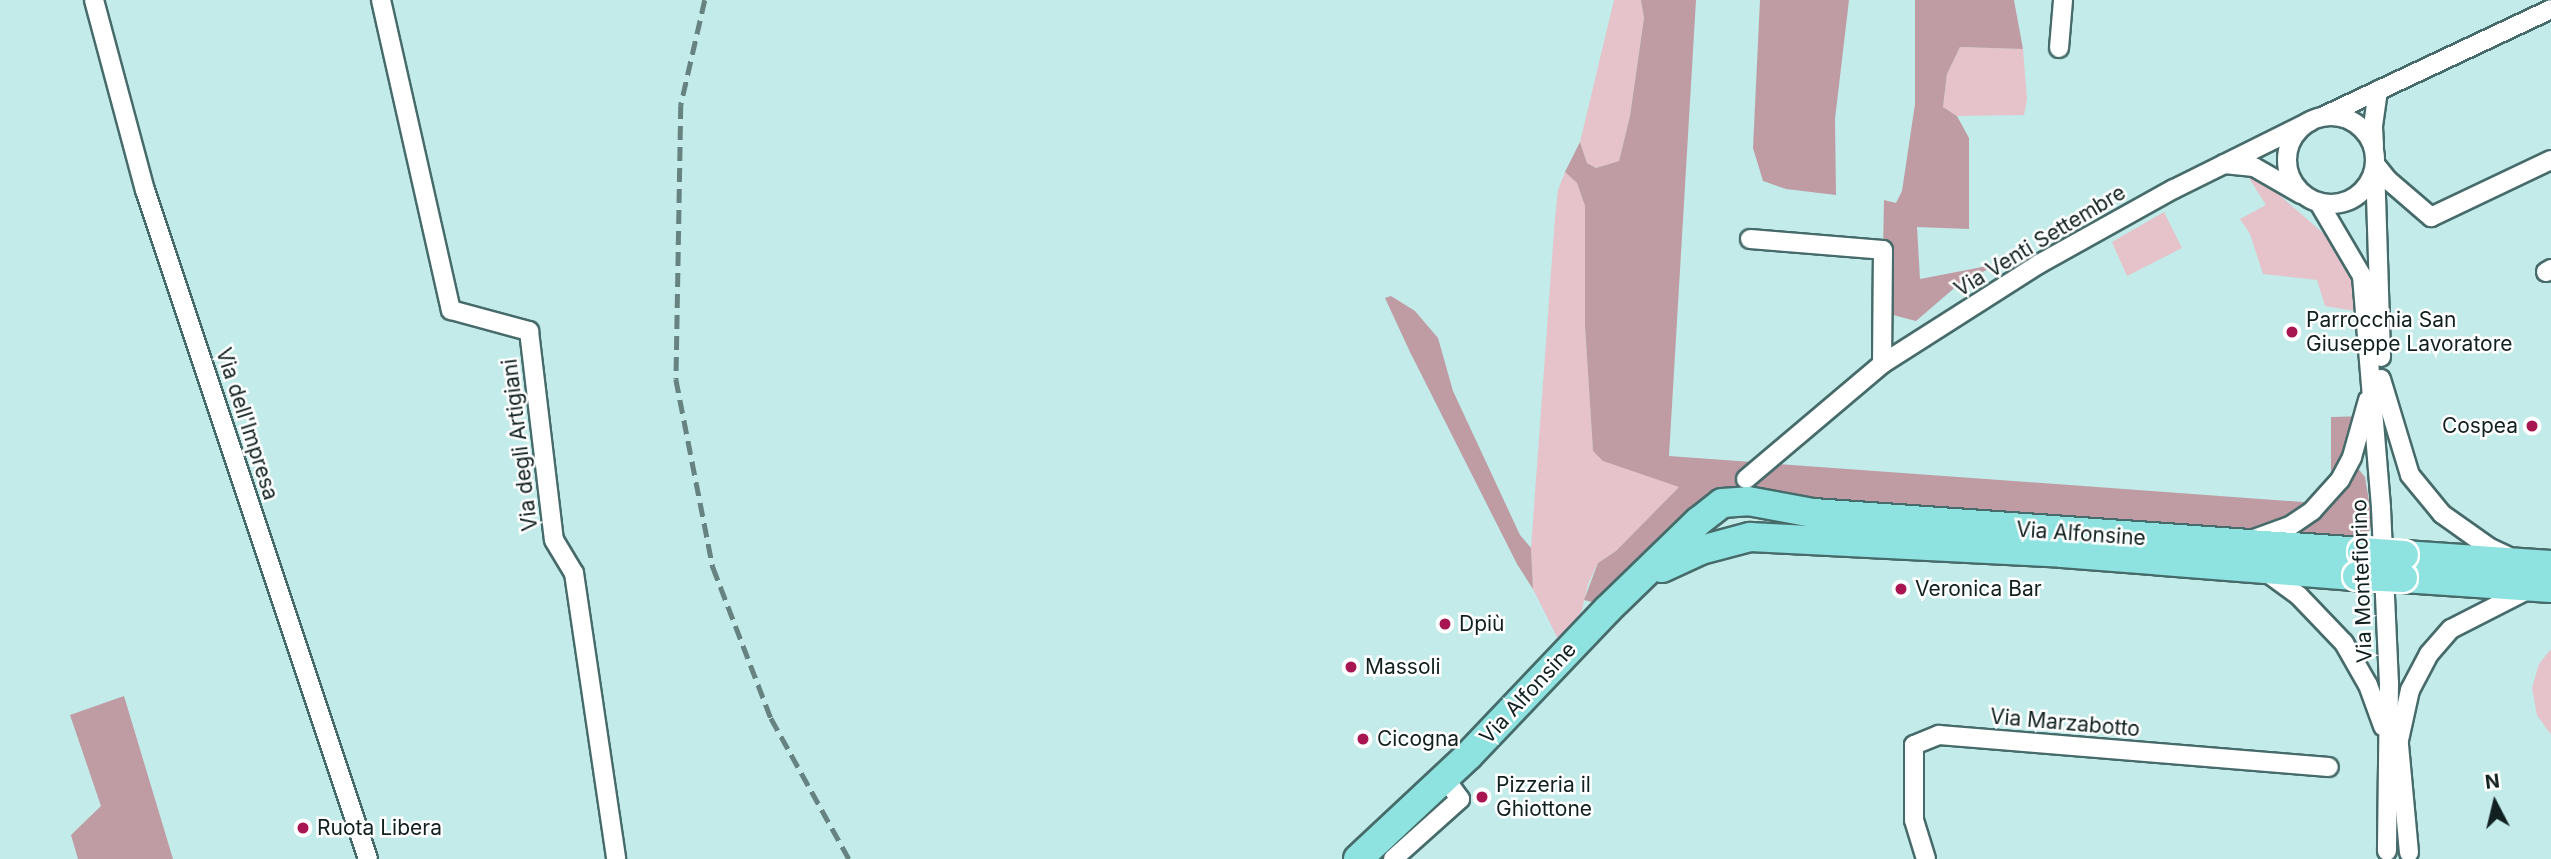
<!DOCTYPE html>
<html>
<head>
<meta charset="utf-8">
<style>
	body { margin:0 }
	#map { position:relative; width:2551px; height:859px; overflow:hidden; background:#c2ebe9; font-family:Inter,sans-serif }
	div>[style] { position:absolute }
	.green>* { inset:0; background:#e6c3ca }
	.forest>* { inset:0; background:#bf9ca3 }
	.roads { filter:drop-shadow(2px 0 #466b6a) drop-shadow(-2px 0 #466b6a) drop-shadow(0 2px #466b6a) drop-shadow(0 -2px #466b6a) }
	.street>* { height:18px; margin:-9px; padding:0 9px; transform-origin:9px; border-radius:9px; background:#fff }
	.street>.ring { margin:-9px; padding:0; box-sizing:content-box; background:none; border:18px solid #fff; border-radius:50% }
	.primary>* { height:28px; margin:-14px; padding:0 14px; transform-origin:14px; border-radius:14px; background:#8ee2df }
	.rail>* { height:4.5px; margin-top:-2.25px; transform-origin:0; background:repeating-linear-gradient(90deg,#668281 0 14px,transparent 0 21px) }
	.bridges { filter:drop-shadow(2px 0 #fff) drop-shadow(-2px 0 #fff) drop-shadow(0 2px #fff) drop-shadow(0 -2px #fff) }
	.primary-bridge>* { height:28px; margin:-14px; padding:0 14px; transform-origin:14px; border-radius:14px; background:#8ee2df }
	.dots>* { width:19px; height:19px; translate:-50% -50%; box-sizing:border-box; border:4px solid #fff; border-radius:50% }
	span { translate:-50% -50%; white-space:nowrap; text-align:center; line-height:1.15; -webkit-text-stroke:5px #fff; paint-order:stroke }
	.street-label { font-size:21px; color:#112020 }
	.poi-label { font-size:21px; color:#112020 }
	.left { translate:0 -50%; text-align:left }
	.right { translate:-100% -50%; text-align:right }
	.north { position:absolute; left:2460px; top:768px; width:70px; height:70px; -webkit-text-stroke:5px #fff; paint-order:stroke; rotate:353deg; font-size:19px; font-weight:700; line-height:28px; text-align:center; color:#112020 }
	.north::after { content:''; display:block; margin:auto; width:24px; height:32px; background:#112020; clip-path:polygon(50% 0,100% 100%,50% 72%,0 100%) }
</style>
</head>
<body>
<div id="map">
	<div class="green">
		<div style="clip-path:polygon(1614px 0,1641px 0,1644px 18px,1630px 116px,1619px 161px,1596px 168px,1587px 163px,1580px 142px)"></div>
		<div style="clip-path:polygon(1960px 47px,2023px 49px,2027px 99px,2024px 115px,1957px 116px,1943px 107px,1947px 74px)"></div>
		<div style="clip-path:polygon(1565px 172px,1577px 183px,1585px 206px,1585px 326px,1593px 451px,1680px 486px,1616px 551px,1598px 563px,1588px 584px,1582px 610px,1569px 630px,1557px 637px,1533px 589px,1531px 548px,1555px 218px,1558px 190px)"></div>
		<div style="clip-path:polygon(2247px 175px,2270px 187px,2323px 233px,2349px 267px,2361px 312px,2325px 306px,2317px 280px,2263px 274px,2250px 234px,2240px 219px,2266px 205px)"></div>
		<div style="clip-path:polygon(2164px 212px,2182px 248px,2127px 276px,2112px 242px)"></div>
		<div style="clip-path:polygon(2551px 649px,2551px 735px,2537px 715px,2532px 688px,2539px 664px)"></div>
	</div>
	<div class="forest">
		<div style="clip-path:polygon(1641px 0,1696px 0,1669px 456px,2331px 504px,2331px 417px,2369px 416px,2356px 466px,2365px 477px,2372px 519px,2367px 544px,1739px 493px,1710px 494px,1674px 522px,1605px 599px,1592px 602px,1584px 600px,1598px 563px,1616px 551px,1679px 487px,1603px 461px,1593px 451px,1585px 326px,1585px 206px,1577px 183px,1565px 172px,1580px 142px,1587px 163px,1596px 168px,1619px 161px,1630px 116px,1644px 18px)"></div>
		<div style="clip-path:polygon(1760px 0,1849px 0,1835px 119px,1836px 195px,1786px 189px,1763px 181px,1753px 148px)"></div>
		<div style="clip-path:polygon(1915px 0,2014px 0,2023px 49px,1960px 47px,1947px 74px,1943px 107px,1957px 116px,1969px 138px,1969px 229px,1917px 227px,1920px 279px,1998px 264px,1959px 284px,1916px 321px,1893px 315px,1883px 250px,1884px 200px,1896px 203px,1902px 191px,1915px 104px)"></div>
		<div style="clip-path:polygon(1391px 296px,1415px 311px,1438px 338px,1453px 391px,1520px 535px,1531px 548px,1533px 589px,1517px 564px,1410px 352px,1385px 298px)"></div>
		<div style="clip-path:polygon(124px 696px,173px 859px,78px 859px,71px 835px,101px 806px,70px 715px)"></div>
	</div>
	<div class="roads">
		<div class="street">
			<div style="left:94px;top:0;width:197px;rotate:75deg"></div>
			<div style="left:145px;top:190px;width:705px;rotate:71.57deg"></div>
			<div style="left:381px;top:0;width:318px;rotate:77.3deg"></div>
			<div style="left:451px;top:310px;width:81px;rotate:15.1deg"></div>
			<div style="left:529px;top:331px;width:210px;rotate:83.2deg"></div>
			<div style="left:554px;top:540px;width:39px;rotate:59deg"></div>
			<div style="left:574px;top:573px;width:289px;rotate:81.6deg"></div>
			<div style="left:2059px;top:48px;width:48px;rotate:-85.2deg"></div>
			<div style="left:2324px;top:116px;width:251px;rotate:-25.2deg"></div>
			<div class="ring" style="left:2287px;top:116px;width:70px;height:70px"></div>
			<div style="left:2374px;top:146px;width:20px;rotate:-93deg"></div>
			<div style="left:2373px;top:126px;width:36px;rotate:-82deg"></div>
			<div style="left:2224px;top:164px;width:30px;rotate:6deg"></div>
			<div style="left:2254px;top:167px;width:54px;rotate:29.9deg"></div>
			<div style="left:2375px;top:164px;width:193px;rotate:88.2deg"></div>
			<div style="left:2375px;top:164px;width:21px;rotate:51deg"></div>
			<div style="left:2388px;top:180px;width:57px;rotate:40.7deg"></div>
			<div style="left:2431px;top:217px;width:133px;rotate:-25.4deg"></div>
			<div style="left:2319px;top:203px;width:85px;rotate:59.5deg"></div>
			<div style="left:2362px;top:276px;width:233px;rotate:85.3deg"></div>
			<div style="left:2381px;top:508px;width:175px;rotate:87.4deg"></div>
			<div style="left:2389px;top:683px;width:168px;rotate:90.7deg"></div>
			<div style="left:1750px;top:239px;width:133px;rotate:4.7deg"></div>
			<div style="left:1883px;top:250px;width:114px;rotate:90.5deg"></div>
			<div style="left:2546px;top:272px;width:6px;rotate:-31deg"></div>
			<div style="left:2381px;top:379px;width:100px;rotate:73.2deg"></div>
			<div style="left:2410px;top:475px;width:50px;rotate:50.6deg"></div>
			<div style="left:2442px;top:514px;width:59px;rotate:35.3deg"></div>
			<div style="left:2490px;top:548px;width:19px;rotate:25deg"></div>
			<div style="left:1746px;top:479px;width:178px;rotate:-40.2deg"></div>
			<div style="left:1882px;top:364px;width:186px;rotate:-32.5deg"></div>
			<div style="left:2039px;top:264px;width:154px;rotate:-29.1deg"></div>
			<div style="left:2174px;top:189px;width:151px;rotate:-26.4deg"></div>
			<div style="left:2254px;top:539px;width:38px;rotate:-20deg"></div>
			<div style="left:2290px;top:526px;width:27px;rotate:-34deg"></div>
			<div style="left:2312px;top:511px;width:42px;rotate:-47.9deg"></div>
			<div style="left:2340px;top:480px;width:26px;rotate:-62deg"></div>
			<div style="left:2352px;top:457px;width:59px;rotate:-74.3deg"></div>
			<div style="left:2265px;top:571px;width:42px;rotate:36.3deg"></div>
			<div style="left:2299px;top:596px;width:65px;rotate:46.2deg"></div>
			<div style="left:2344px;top:643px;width:48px;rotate:60.3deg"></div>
			<div style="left:2368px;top:685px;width:44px;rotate:69.9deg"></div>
			<div style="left:2398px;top:734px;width:119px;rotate:84.7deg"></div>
			<div style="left:2399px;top:740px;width:51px;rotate:-77.6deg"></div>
			<div style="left:2410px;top:690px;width:41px;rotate:-62.2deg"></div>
			<div style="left:2429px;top:654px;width:33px;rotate:-49deg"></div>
			<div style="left:2451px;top:629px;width:88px;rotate:-27.1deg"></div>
			<div style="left:1393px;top:859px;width:90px;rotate:-41.8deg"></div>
			<div style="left:1460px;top:799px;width:26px;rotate:-126deg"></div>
			<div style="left:1926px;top:859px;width:41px;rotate:-107.1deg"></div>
			<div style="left:1914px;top:820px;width:75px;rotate:-90deg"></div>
			<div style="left:1914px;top:745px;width:27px;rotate:-22deg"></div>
			<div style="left:1939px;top:735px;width:391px;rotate:4.7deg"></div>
		</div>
		<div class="primary">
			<div style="left:2404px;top:555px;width:147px;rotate:3.9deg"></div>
			<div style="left:1662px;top:568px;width:43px;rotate:-24.8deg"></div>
			<div style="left:1701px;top:550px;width:51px;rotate:-14.9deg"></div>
			<div style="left:1750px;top:537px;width:312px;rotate:2.9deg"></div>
			<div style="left:2062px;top:553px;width:296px;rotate:4.5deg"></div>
			<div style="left:2403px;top:578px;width:148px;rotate:3.9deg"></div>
			<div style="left:1358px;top:859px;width:152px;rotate:-43.1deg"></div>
			<div style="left:1469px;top:755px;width:200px;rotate:-46.4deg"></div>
			<div style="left:1607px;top:610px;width:128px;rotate:-44.1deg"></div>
			<div style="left:1699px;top:521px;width:29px;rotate:-38deg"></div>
			<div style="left:1722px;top:503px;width:26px;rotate:-4deg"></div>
			<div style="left:1748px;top:501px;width:66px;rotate:10.5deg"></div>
			<div style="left:1813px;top:513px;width:550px;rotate:4.06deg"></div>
		</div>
	</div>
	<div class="rail">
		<div style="left:705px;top:0;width:108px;rotate:102.9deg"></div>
		<div style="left:681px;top:105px;width:274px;rotate:91deg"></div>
		<div style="left:676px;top:379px;width:192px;rotate:78.9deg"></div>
		<div style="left:713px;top:567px;width:162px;rotate:69deg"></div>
		<div style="left:771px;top:718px;width:161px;rotate:61deg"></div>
	</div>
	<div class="bridges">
		<div class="primary-bridge">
			<div style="left:2362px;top:552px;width:42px;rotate:4.1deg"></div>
			<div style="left:2357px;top:576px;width:46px;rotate:2.5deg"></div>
		</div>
	</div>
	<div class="dots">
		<div style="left:2292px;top:332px;background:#a81651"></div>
		<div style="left:2532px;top:426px;background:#a81651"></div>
		<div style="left:1901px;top:589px;background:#a81651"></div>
		<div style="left:1445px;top:624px;background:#a81651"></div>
		<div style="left:1351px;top:667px;background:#a81651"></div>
		<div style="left:1363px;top:739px;background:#a81651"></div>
		<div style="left:1482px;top:797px;background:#a81651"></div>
		<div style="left:303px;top:828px;background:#a81651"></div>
	</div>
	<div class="street-label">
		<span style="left:2040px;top:241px;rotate:-31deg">Via Venti Settembre</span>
		<span style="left:247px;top:424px;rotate:72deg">Via dell'Impresa</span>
		<span style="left:520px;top:445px;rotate:-97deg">Via degli Artigiani</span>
		<span style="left:2081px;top:534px;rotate:4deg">Via Alfonsine</span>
		<span style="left:2362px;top:581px;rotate:-92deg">Via Montefiorino</span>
		<span style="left:1528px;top:693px;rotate:-47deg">Via Alfonsine</span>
		<span style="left:2065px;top:723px;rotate:5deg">Via Marzabotto</span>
	</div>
	<div class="poi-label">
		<span class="left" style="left:2306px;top:332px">Parrocchia San<br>Giuseppe Lavoratore</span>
		<span class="right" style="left:2518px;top:426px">Cospea</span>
		<span class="left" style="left:1915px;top:589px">Veronica Bar</span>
		<span class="left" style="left:1459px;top:624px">Dpiù</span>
		<span class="left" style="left:1365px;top:667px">Massoli</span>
		<span class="left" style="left:1377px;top:739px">Cicogna</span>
		<span class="left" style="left:1496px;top:797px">Pizzeria il<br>Ghiottone</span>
		<span class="left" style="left:317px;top:828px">Ruota Libera</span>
	</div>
	<div class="north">N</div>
</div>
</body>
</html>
